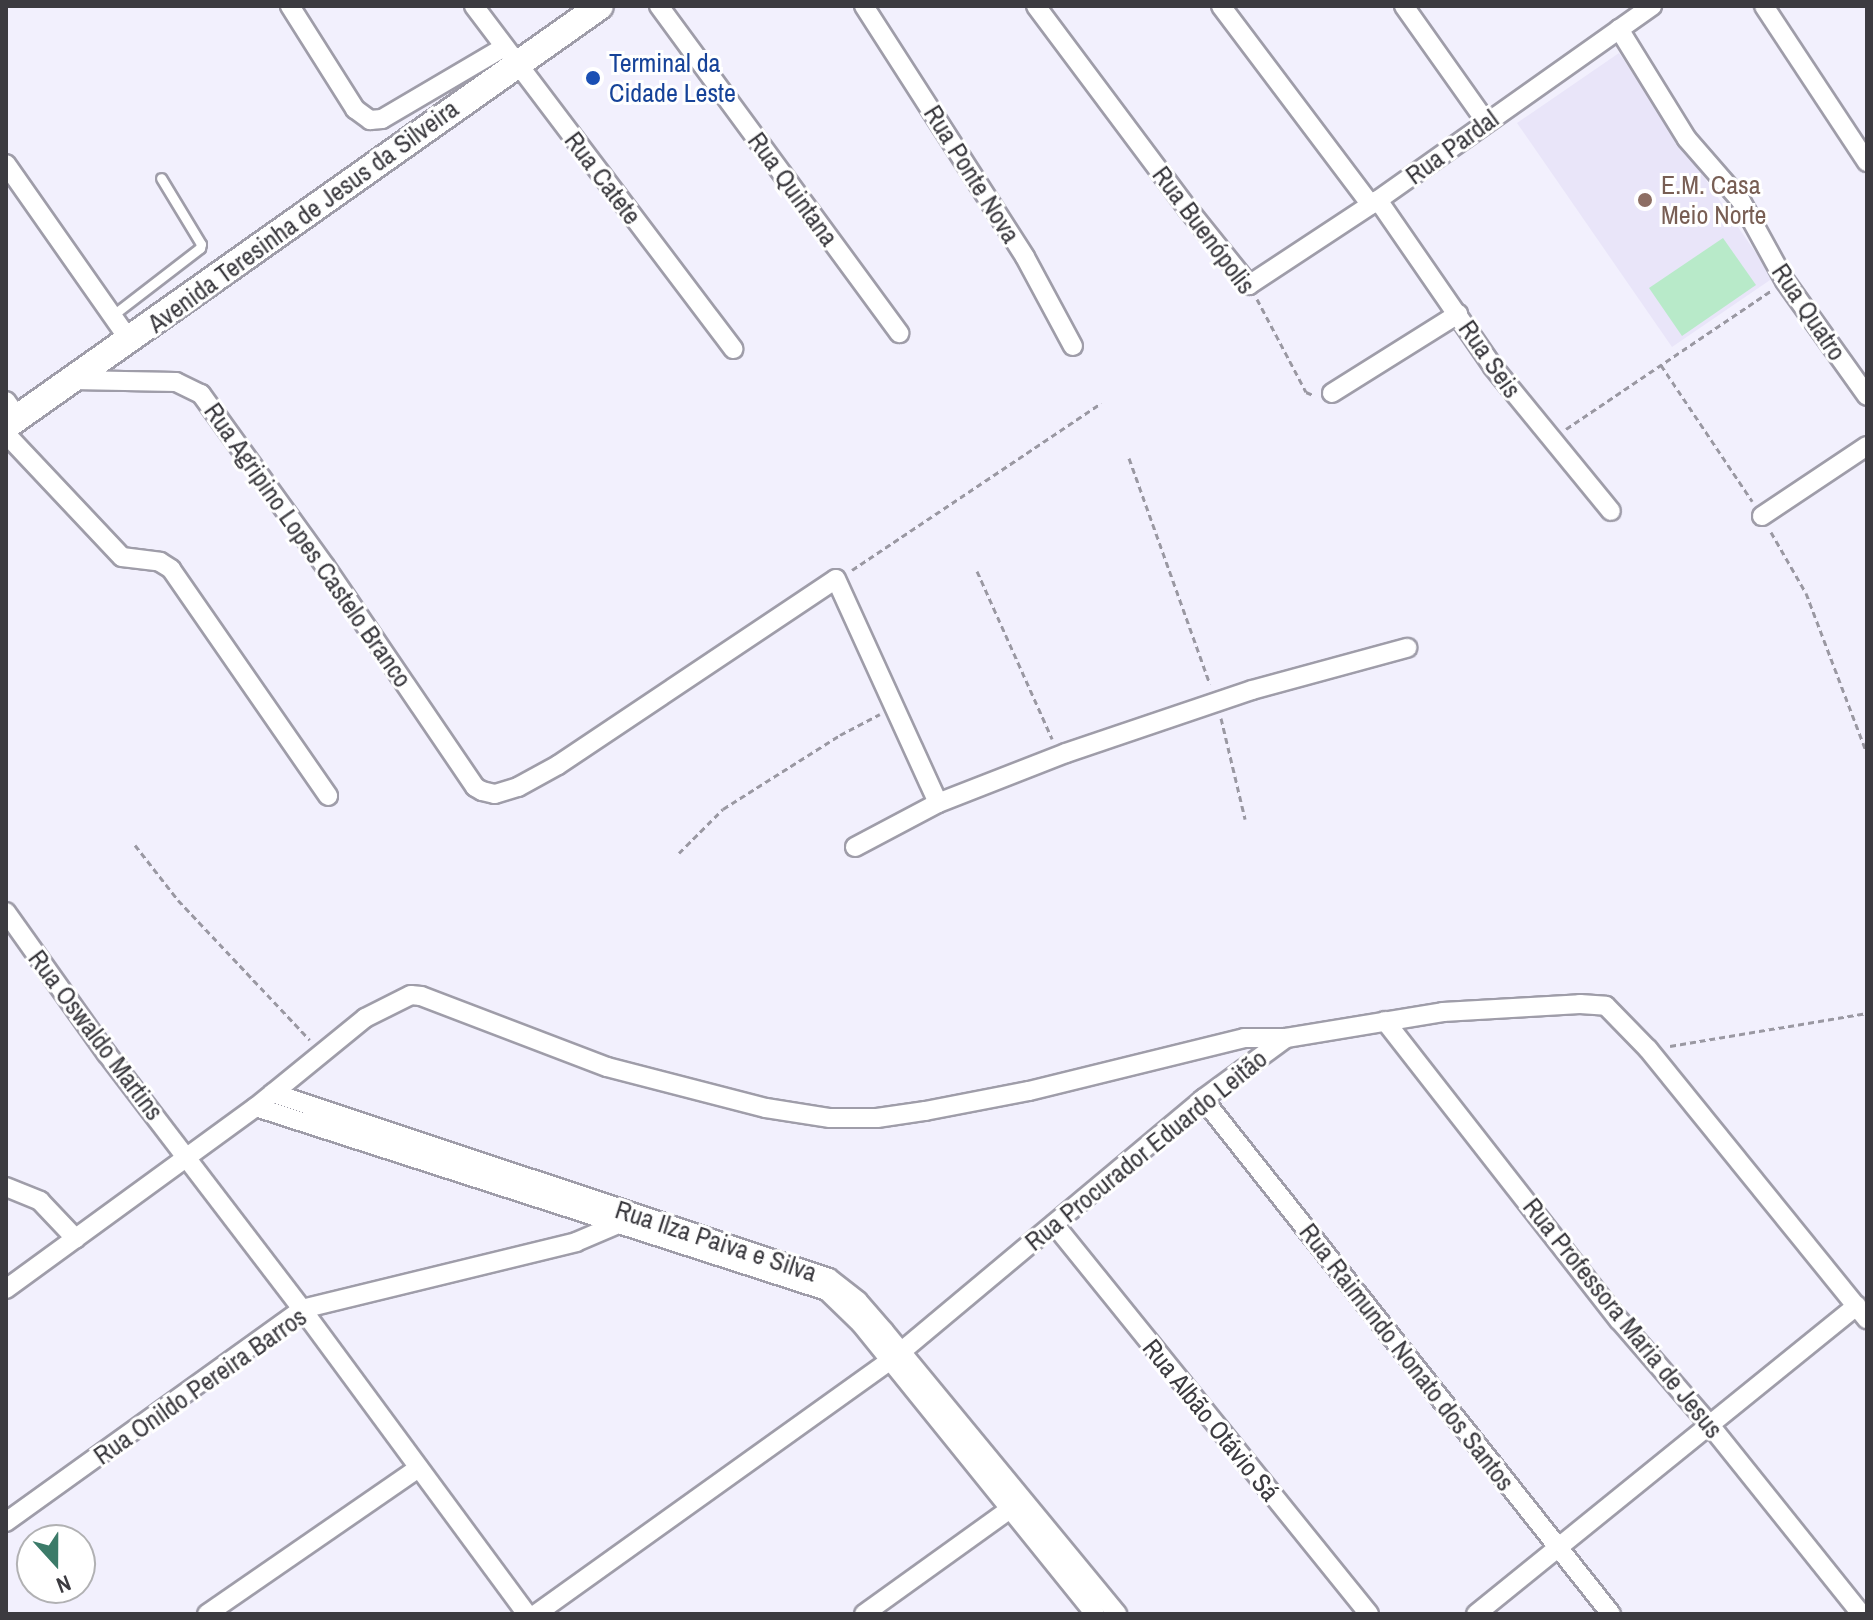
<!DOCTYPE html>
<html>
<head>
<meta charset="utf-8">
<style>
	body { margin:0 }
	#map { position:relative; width:1873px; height:1620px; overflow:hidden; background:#f2f0fd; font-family:"Archivo Narrow",sans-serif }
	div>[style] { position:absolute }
	.built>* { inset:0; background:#e9e5f9 }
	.green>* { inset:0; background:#b8eac9 }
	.path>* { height:3px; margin-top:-1.5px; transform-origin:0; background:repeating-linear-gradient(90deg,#9a98a2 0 6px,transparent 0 10px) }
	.roads { filter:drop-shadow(2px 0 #9f9da9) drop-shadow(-2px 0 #9f9da9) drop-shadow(0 2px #9f9da9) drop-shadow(0 -2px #9f9da9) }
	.lane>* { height:9px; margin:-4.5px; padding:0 4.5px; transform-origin:4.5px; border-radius:4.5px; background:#fff }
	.street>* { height:18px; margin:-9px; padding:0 9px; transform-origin:9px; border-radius:9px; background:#fff }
	.secondary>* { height:26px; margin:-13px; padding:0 13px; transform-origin:13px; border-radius:13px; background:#fff }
	.dots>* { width:22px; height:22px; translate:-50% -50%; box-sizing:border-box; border:4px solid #fff; border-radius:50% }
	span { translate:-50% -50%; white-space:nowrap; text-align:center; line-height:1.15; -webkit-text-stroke:6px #fff; paint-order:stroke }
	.transit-label { font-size:26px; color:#164399 }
	.left { translate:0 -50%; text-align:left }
	.street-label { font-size:26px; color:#3c3b40 }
	.education-label { font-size:26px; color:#785e54 }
	.frame { position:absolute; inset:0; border:8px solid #3c3b40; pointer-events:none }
	.north { position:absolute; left:16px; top:1524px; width:80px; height:80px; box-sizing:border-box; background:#fff; border:2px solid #b1b1b3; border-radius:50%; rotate:159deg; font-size:22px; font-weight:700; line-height:32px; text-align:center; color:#3c3b40 }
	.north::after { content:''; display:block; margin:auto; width:28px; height:36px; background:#3c7b69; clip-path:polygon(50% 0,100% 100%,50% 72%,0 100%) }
</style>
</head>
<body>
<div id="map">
	<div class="built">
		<div style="clip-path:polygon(1619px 53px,1773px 278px,1672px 347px,1517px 123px)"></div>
	</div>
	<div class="green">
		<div style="clip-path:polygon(1723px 238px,1756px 285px,1682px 336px,1649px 288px)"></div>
	</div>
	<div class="path">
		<div style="left:1257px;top:299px;width:105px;rotate:62.2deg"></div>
		<div style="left:1306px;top:392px;width:8px;rotate:23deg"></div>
		<div style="left:1661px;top:365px;width:164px;rotate:56.2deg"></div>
		<div style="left:1566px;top:429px;width:249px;rotate:-34deg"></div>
		<div style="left:1129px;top:458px;width:240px;rotate:70.3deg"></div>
		<div style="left:1771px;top:532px;width:70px;rotate:60.2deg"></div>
		<div style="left:1806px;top:593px;width:172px;rotate:69.2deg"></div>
		<div style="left:852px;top:570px;width:300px;rotate:-33.8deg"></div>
		<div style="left:977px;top:571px;width:184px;rotate:65.9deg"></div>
		<div style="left:1221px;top:718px;width:104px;rotate:76.6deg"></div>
		<div style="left:135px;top:845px;width:70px;rotate:52deg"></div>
		<div style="left:178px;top:900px;width:192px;rotate:46.7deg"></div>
		<div style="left:679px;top:853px;width:62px;rotate:-45deg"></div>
		<div style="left:723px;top:809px;width:138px;rotate:-32.3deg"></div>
		<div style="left:840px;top:735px;width:45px;rotate:-27.7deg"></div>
		<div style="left:1670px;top:1046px;width:200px;rotate:-9.5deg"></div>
	</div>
	<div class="roads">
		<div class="lane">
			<div style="left:113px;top:315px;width:110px;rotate:-37.6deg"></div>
			<div style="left:200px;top:248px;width:4px;rotate:-76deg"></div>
			<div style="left:201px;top:244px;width:77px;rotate:-121.2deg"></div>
		</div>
		<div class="street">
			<div style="left:290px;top:6px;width:122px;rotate:57.7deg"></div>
			<div style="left:355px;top:109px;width:19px;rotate:36deg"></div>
			<div style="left:370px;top:120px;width:12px;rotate:-5deg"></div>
			<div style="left:382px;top:119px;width:142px;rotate:-30.5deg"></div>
			<div style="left:474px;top:6px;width:430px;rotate:52.9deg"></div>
			<div style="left:659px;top:6px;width:406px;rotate:53.7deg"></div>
			<div style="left:864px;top:6px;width:298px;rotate:57.3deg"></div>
			<div style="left:1025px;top:257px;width:101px;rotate:61.7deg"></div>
			<div style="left:1036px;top:6px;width:252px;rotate:53.2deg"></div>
			<div style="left:1187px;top:208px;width:99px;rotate:51.2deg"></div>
			<div style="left:1249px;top:285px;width:154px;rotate:-33.4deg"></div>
			<div style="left:1378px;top:200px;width:336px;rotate:-35.3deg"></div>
			<div style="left:1221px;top:6px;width:249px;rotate:53deg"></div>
			<div style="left:1404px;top:6px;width:142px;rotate:54.7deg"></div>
			<div style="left:1764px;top:6px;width:187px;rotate:56.6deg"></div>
			<div style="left:1619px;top:29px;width:129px;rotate:58.3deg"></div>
			<div style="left:1687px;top:139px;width:82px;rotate:48.9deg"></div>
			<div style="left:1741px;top:201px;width:91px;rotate:61.2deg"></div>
			<div style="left:1785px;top:281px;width:141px;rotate:54.5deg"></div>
			<div style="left:6px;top:164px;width:216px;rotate:55deg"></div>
			<div style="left:1378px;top:200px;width:203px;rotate:55.4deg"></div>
			<div style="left:1493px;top:367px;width:186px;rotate:50.7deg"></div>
			<div style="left:73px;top:380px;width:103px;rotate:1.1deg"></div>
			<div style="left:176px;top:382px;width:28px;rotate:26deg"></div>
			<div style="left:201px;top:394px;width:212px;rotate:54.2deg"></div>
			<div style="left:325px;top:566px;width:267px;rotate:55.8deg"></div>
			<div style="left:475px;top:787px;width:8px;rotate:30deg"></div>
			<div style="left:482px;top:791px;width:13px;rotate:13deg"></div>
			<div style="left:495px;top:794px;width:24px;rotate:-17deg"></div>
			<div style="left:518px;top:787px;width:46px;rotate:-28.8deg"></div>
			<div style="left:558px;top:765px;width:334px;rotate:-33.8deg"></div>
			<div style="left:836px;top:579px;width:246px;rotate:65.5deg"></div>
			<div style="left:1332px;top:393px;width:149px;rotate:-32.1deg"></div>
			<div style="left:6px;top:401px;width:21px;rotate:55deg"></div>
			<div style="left:6px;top:434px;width:169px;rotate:46.7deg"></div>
			<div style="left:122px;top:557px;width:38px;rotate:7deg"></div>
			<div style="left:160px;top:562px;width:13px;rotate:32deg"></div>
			<div style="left:171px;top:569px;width:276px;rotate:55.3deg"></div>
			<div style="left:1762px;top:516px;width:126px;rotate:-33.7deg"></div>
			<div style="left:855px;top:847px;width:94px;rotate:-27.9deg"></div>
			<div style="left:938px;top:803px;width:137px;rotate:-21.3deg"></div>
			<div style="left:1066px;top:753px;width:196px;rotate:-18.7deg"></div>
			<div style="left:1252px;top:690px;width:161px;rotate:-15.2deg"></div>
			<div style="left:6px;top:912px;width:174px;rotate:54.6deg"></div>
			<div style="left:107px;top:1054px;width:321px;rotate:52.6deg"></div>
			<div style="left:302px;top:1309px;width:379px;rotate:53.6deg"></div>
			<div style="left:1385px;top:1021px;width:380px;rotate:52deg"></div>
			<div style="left:1619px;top:1320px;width:138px;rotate:49.1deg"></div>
			<div style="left:1709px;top:1424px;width:243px;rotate:51.3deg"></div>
			<div style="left:273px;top:1093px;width:586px;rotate:18.4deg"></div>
			<div style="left:829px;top:1278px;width:37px;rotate:38deg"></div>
			<div style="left:858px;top:1301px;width:40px;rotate:49deg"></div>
			<div style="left:884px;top:1331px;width:367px;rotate:50.5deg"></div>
			<div style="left:1203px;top:1099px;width:657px;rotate:51.61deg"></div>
			<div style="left:256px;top:1107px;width:600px;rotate:17.86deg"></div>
			<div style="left:827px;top:1291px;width:47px;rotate:44.1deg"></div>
			<div style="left:861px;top:1324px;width:373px;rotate:51.1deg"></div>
			<div style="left:6px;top:1187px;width:37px;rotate:22deg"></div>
			<div style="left:40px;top:1201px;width:52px;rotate:46.5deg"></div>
			<div style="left:1054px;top:1224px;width:501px;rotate:51.07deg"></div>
			<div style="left:6px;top:1289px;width:309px;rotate:-36.1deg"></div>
			<div style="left:256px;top:1107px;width:141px;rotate:-39.2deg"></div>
			<div style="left:365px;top:1018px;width:51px;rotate:-26.6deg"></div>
			<div style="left:411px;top:995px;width:10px;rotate:6deg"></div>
			<div style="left:421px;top:996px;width:199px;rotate:20.9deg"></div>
			<div style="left:607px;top:1067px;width:164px;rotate:14.5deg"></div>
			<div style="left:766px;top:1108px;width:65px;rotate:8.9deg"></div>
			<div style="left:830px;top:1118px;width:47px"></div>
			<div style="left:877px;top:1118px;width:49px;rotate:-8.3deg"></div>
			<div style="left:925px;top:1111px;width:106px;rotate:-10.9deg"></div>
			<div style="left:1029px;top:1091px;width:221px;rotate:-13.8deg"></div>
			<div style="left:1244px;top:1038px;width:42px"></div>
			<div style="left:6px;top:1522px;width:365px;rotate:-35.7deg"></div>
			<div style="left:302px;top:1309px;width:282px;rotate:-13.7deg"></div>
			<div style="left:576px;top:1242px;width:51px;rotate:-23.1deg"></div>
			<div style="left:207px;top:1614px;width:257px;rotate:-34.6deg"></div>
			<div style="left:536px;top:1614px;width:435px;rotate:-35.6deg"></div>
			<div style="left:890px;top:1361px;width:408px;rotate:-39.9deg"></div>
			<div style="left:1203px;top:1099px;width:103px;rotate:-36.3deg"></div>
			<div style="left:1286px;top:1038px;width:159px;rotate:-9.4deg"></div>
			<div style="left:1443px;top:1012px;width:137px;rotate:-3.3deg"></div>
			<div style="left:1580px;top:1004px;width:26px;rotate:4deg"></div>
			<div style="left:1606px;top:1006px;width:60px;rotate:45.7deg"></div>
			<div style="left:1648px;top:1049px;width:348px;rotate:51deg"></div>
			<div style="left:864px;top:1614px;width:188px;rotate:-35.7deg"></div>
			<div style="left:1476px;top:1614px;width:490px;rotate:-39deg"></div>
		</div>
		<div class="secondary">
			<div style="left:6px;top:426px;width:727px;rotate:-35.26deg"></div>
		</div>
	</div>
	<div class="dots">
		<div style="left:593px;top:78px;background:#1a4fb4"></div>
		<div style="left:1645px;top:200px;background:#8d6e63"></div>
	</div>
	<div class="transit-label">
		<span class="left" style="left:609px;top:78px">Terminal da<br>Cidade Leste</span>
	</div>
	<div class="street-label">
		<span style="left:1452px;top:147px;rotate:-36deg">Rua Pardal</span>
		<span style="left:972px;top:174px;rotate:58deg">Rua Ponte Nova</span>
		<span style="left:603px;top:178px;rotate:53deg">Rua Catete</span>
		<span style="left:793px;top:189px;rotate:54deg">Rua Quintana</span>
		<span style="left:303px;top:216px;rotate:-36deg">Avenida Teresinha de Jesus da Silveira</span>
		<span style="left:1204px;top:230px;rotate:53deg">Rua Buenópolis</span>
		<span style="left:1809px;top:312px;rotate:56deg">Rua Quatro</span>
		<span style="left:1490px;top:359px;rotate:55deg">Rua Seis</span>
		<span style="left:308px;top:545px;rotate:55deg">Rua Agripino Lopes Castelo Branco</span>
		<span style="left:96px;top:1035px;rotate:53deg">Rua Oswaldo Martins</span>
		<span style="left:1146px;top:1150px;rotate:-39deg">Rua Procurador Eduardo Leitão</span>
		<span style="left:716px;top:1241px;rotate:18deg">Rua Ilza Paiva e Silva</span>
		<span style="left:1623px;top:1318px;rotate:51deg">Rua Professora Maria de Jesus</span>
		<span style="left:1407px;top:1357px;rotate:52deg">Rua Raimundo Nonato dos Santos</span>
		<span style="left:200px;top:1386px;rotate:-35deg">Rua Onildo Pereira Barros</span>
		<span style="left:1211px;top:1420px;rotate:51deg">Rua Albão Otávio Sá</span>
	</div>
	<div class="education-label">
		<span class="left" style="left:1661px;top:200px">E.M. Casa<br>Meio Norte</span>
	</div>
	<div class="frame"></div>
	<div class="north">N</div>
</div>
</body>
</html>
